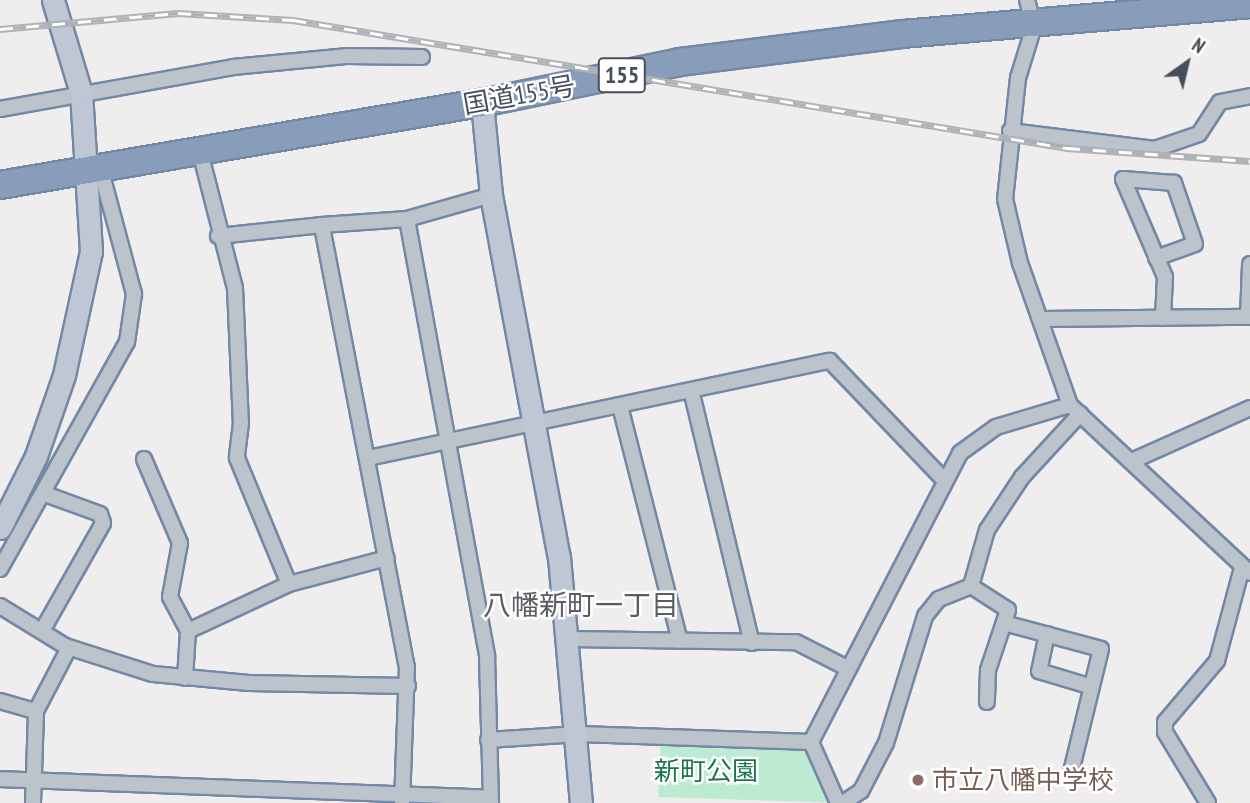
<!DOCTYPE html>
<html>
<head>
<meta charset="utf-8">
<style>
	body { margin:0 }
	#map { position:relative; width:1250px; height:803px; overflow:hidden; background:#efeded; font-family:"PT Sans Narrow","Noto Sans JP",sans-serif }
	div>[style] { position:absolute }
	.green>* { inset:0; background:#bdebd2 }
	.roads { filter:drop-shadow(2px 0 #7388a5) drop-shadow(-2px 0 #7388a5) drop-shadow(0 2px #7388a5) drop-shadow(0 -2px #7388a5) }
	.street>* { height:14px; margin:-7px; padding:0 7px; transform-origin:7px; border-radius:7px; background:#bcc3cb }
	.secondary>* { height:21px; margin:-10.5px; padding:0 10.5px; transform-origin:10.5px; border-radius:10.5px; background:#bec7d3 }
	.highway>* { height:26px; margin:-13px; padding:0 13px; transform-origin:13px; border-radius:13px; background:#879db9 }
	.rail>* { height:7px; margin-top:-3.5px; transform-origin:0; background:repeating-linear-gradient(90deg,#fff 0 13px,#afb2b7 0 26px); box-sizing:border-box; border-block:2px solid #afb2b7 }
	.dots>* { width:19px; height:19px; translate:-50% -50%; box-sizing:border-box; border:4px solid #fff; border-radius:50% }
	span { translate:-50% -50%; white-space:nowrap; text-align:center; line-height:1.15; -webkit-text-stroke:5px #fff; paint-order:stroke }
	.shield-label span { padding:2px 5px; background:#fff; border:2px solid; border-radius:5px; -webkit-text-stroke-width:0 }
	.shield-label { font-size:24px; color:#464f59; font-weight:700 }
	.street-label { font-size:26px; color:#464f59 }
	.park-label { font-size:26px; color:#1c754e }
	.education-label { font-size:26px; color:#785e54 }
	.left { translate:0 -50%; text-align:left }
	.neighbourhood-label { font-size:28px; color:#5a5d61 }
	.north { position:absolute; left:1152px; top:28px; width:70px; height:70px; -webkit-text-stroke:5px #fff; paint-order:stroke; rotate:34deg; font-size:19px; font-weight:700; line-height:28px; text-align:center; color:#464f59 }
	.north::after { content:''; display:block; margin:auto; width:24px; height:32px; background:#464f59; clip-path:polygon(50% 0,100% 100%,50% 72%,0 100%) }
</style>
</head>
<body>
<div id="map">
	<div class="green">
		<div style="clip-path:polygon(661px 737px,811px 742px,837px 803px,658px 797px)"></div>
	</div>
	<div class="roads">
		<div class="street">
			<div style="left:1027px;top:0;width:27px;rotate:75deg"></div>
			<div style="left:1034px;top:26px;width:54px;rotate:107.1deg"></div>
			<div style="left:1018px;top:78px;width:122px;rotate:96.1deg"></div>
			<div style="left:1005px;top:199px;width:66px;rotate:76.8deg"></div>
			<div style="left:1020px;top:263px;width:151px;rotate:70.6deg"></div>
			<div style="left:1070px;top:405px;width:246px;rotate:43deg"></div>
			<div style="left:0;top:109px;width:237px;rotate:-10.2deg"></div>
			<div style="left:233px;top:67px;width:116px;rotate:-5.5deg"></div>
			<div style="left:348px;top:56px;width:74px;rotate:0.8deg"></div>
			<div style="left:1010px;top:131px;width:146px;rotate:7.1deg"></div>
			<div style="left:1155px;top:149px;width:46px;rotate:-18.8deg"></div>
			<div style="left:1199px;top:134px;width:38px;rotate:-57deg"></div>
			<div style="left:1220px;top:102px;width:31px;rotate:-11deg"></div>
			<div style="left:199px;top:148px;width:145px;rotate:75.6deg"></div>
			<div style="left:235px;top:288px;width:135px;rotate:87.5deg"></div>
			<div style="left:241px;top:423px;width:35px;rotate:97deg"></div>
			<div style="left:237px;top:458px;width:136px;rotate:67.6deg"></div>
			<div style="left:407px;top:219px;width:445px;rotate:79.6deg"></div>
			<div style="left:487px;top:657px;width:146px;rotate:88.4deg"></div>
			<div style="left:218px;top:236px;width:105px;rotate:-6deg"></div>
			<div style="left:1156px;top:258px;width:41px;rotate:-19.7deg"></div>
			<div style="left:1195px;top:244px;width:65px;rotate:-109deg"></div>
			<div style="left:1174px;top:183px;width:51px;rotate:-175.5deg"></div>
			<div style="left:1123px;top:179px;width:107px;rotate:66.8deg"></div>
			<div style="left:1165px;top:277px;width:41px;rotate:92.8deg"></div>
			<div style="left:1248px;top:317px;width:53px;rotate:-87.8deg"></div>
			<div style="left:1043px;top:319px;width:207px;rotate:-0.6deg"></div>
			<div style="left:692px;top:394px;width:256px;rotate:76.5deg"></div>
			<div style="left:621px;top:410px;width:238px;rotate:75.7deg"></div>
			<div style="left:368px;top:458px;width:472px;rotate:-11.9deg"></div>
			<div style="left:830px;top:361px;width:165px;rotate:46.2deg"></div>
			<div style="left:144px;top:459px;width:91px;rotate:66.8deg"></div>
			<div style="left:180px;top:543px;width:55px;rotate:100.5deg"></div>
			<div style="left:170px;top:597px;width:38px;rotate:62deg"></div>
			<div style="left:1134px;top:460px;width:127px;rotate:-24.1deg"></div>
			<div style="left:0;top:569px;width:260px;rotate:-60.8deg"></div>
			<div style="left:127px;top:342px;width:49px;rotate:-81.7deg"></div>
			<div style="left:134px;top:294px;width:131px;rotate:-105deg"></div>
			<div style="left:971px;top:586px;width:44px;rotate:33deg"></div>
			<div style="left:1008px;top:610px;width:63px;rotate:108.4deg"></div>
			<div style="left:988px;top:670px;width:32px;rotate:92deg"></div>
			<div style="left:0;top:606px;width:76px;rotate:31.6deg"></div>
			<div style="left:65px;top:646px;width:92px;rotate:17.7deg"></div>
			<div style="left:153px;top:674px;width:96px;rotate:5.4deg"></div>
			<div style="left:249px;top:683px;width:159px;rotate:1.1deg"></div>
			<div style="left:1004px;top:623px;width:100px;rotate:15deg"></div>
			<div style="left:1101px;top:649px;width:127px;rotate:103.7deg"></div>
			<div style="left:42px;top:631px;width:124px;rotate:-60.5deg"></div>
			<div style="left:103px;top:523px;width:9px;rotate:-108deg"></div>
			<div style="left:100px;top:514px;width:59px;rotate:-160deg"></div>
			<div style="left:1047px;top:634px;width:38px;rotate:102deg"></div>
			<div style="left:1039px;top:671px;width:55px;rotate:16.8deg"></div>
			<div style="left:569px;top:639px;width:227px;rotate:0.8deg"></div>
			<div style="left:796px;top:642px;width:59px;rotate:27deg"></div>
			<div style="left:185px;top:678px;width:47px;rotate:-86.3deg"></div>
			<div style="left:188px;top:631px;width:111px;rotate:-25deg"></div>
			<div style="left:289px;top:584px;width:101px;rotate:-14.9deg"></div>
			<div style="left:0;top:701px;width:37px;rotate:16deg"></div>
			<div style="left:488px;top:740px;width:91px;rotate:-3.8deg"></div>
			<div style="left:579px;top:734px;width:232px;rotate:2deg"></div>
			<div style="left:811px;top:742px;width:325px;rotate:-62.7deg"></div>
			<div style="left:960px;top:453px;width:44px;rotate:-35.8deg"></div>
			<div style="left:996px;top:427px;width:77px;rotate:-16.6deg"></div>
			<div style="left:811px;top:742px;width:67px;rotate:66.1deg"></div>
			<div style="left:0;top:779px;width:491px;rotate:2.2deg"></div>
			<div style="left:33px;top:803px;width:92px;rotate:-88.1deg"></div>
			<div style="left:36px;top:711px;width:71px;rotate:-62.4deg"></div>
			<div style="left:402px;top:803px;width:135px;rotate:-87.9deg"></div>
			<div style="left:407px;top:668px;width:451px;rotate:-100.9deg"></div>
			<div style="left:322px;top:225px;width:85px;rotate:-4deg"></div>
			<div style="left:407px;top:219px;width:87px;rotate:-15.9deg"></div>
			<div style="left:843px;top:803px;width:22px;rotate:-34deg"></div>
			<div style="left:861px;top:791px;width:54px;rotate:-62.5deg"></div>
			<div style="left:886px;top:743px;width:133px;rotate:-72.9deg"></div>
			<div style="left:925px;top:616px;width:22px;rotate:-51deg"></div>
			<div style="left:939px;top:599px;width:35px;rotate:-22deg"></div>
			<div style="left:971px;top:586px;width:58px;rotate:-74.1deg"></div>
			<div style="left:987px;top:530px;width:64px;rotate:-56.6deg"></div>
			<div style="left:1022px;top:477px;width:86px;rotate:-47.4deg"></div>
			<div style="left:1208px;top:803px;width:83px;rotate:-121.2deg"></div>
			<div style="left:1165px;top:732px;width:10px;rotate:-90deg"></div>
			<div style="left:1165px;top:722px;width:80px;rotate:-49.6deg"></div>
			<div style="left:1217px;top:661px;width:96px;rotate:-75deg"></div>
		</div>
		<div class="secondary">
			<div style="left:482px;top:103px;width:92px;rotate:84.4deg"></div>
			<div style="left:491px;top:195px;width:368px;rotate:79.4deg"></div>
			<div style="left:559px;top:557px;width:247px;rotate:84.9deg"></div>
			<div style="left:0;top:528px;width:80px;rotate:-63.4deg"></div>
			<div style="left:36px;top:456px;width:86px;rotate:-70.9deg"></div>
			<div style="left:64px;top:375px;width:127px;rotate:-77.7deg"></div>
			<div style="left:91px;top:251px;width:158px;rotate:-93.6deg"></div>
			<div style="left:81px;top:93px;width:97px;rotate:-106.8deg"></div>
		</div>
		<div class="highway">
			<div style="left:0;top:185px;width:489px;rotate:-9.7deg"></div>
			<div style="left:482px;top:103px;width:202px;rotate:-11.7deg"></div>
			<div style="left:680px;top:62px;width:224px;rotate:-7.2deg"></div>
			<div style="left:902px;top:34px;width:349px;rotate:-4.9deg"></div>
		</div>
	</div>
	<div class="rail">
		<div style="left:0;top:29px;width:179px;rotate:-5.1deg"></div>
		<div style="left:178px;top:13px;width:115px;rotate:3.5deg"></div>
		<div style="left:293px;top:20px;width:785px;rotate:9.39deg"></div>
		<div style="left:1067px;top:148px;width:183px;rotate:4.1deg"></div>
	</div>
	<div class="dots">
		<div style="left:918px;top:780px;background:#8d6e63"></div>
	</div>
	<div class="shield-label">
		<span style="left:622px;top:75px">155</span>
	</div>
	<div class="street-label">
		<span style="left:519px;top:95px;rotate:-10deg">国道155号</span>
	</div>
	<div class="park-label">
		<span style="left:706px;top:771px">新町公園</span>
	</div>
	<div class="education-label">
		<span class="left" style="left:932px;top:780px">市立八幡中学校</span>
	</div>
	<div class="neighbourhood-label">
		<span style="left:581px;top:605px">八幡新町一丁目</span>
	</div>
	<div class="north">N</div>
</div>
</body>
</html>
